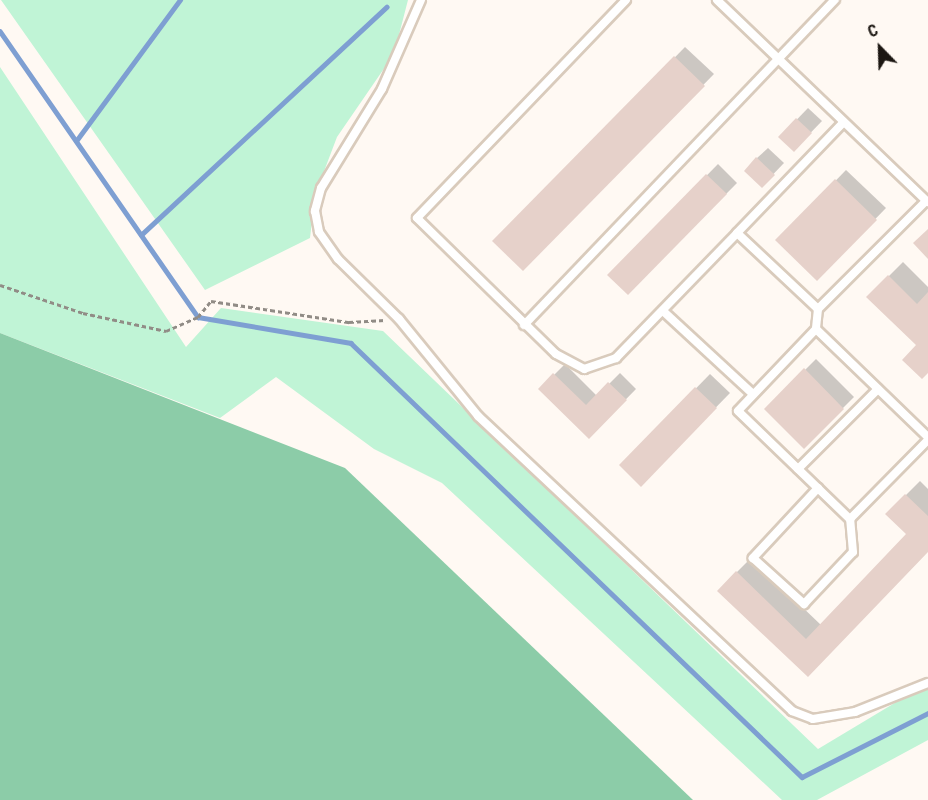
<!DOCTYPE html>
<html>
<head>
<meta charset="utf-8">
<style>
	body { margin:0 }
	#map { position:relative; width:928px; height:800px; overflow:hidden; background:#fff9f3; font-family:"Roboto Condensed",sans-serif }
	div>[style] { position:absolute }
	.green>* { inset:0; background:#c0f4d6 }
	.forest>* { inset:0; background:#8ccca8 }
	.shadow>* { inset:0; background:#0003 }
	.stream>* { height:4.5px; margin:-2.25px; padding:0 2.25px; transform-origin:2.25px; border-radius:2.25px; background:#7e9fd2 }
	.building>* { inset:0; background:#e6d1ca }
	.path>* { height:3px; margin-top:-1.5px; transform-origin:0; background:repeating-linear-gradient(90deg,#918c86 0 4.5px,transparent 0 7.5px) }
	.roads { filter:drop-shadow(2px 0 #d9cbbc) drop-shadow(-2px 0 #d9cbbc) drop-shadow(0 2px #d9cbbc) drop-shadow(0 -2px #d9cbbc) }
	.lane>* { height:8px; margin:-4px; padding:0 4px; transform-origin:4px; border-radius:4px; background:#fff }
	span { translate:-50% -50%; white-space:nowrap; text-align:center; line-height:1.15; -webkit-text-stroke:4.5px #fff9f3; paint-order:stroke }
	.north { position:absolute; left:850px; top:18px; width:60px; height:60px; -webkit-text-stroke:4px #fff9f3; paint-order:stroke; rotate:337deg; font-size:16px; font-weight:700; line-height:24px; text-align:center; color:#1c1712 }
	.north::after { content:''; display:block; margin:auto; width:21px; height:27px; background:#1c1712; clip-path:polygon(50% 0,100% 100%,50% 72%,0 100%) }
</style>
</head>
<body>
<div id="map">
	<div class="green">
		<div style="clip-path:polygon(1px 0,408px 0,394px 54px,337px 137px,315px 195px,310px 238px,205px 290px)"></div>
		<div style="clip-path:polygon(0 67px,186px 347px,221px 308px,383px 331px,818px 749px,928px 683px,928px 740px,817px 800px,782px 800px,442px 483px,374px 449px,276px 377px,220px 418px,0 333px)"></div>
	</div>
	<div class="forest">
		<div style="clip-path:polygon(0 333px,345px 468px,693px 800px,0 800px)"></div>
	</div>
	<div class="shadow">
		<div style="clip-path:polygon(685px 47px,714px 74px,523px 269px,495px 241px)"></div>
		<div style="clip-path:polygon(808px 108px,822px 121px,794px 150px,780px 137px)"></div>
		<div style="clip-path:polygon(768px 148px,784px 163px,762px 186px,757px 158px)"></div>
		<div style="clip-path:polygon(718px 164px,737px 183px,628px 293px,609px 275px)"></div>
		<div style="clip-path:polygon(846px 170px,886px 208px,817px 279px,778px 240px)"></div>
		<div style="clip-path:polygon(903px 262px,928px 287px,928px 371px,918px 345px,868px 297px)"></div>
		<div style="clip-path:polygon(816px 359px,854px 397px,804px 447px,766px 409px)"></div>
		<div style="clip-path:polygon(565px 364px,597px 396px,620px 373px,636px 389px,589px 437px,540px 389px)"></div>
		<div style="clip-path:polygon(710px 374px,730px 393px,641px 484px,621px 465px)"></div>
		<div style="clip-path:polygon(920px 481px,928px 489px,928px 551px,822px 661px,719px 590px,751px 558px,821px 625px,908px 534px,887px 514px)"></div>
	</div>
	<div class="stream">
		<div style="left:0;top:31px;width:348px;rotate:55.3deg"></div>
		<div style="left:198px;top:317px;width:155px;rotate:9.6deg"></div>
		<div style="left:351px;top:343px;width:626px;rotate:43.9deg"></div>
		<div style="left:802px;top:777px;width:141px;rotate:-26.9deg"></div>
		<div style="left:76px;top:141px;width:175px;rotate:-53.6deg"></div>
		<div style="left:141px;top:235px;width:335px;rotate:-42.9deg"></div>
	</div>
	<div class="building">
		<div style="clip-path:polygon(674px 56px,705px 86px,523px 271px,492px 241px)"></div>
		<div style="clip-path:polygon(796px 118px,812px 133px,794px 152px,778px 137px)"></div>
		<div style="clip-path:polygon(756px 157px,775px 175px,762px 188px,744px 171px)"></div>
		<div style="clip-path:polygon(706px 174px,727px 194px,628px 295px,607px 275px)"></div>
		<div style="clip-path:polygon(835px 179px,877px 220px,817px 281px,775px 240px)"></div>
		<div style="clip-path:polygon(928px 229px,928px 259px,913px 243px)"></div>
		<div style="clip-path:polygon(888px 275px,917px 304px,928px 292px,928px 373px,922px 379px,902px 360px,916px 345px,866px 297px)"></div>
		<div style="clip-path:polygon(804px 368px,844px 409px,804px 449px,764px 409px)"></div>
		<div style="clip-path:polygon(553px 373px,586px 405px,608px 382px,627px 400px,589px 439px,538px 389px)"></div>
		<div style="clip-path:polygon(695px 387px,717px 408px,641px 487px,619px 465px)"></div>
		<div style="clip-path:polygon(905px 494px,928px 516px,928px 552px,808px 677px,717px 591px,736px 571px,806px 639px,906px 534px,885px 514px)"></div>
	</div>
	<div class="path">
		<div style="left:0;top:285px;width:88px;rotate:18.6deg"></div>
		<div style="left:83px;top:313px;width:85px;rotate:12.2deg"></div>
		<div style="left:166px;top:331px;width:35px;rotate:-24deg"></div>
		<div style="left:198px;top:317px;width:21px;rotate:-51deg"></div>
		<div style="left:211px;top:301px;width:140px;rotate:8.7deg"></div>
		<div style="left:349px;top:322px;width:36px;rotate:-3deg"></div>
	</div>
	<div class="roads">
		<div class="lane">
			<div style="left:421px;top:0;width:97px;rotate:113.7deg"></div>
			<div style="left:382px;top:89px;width:116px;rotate:121.6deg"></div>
			<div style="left:321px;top:188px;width:24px;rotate:105deg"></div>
			<div style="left:315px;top:211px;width:21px;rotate:79deg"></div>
			<div style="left:319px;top:232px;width:33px;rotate:55deg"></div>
			<div style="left:338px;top:259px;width:86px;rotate:44.5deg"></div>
			<div style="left:399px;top:319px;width:125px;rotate:50.8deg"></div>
			<div style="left:478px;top:416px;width:431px;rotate:43.2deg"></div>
			<div style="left:792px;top:711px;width:22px;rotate:21deg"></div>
			<div style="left:813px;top:719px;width:43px;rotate:-9.5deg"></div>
			<div style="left:855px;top:712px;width:79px;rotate:-21.7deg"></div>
			<div style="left:626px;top:0;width:302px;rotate:133.8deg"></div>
			<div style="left:417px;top:218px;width:194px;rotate:44.4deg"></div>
			<div style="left:556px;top:354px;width:32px;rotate:28deg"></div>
			<div style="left:584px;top:369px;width:34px;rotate:-19deg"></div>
			<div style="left:616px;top:358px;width:174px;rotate:-45.9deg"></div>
			<div style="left:717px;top:0;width:292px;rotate:43.8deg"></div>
			<div style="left:926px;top:201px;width:153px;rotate:135deg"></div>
			<div style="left:818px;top:309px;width:20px;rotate:96deg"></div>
			<div style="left:816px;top:329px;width:156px;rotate:44deg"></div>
			<div style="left:818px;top:309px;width:111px;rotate:-136.8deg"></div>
			<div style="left:737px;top:233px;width:154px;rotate:-46.1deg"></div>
			<div style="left:663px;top:311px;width:122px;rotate:42.7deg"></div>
			<div style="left:524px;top:325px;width:450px;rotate:-46.3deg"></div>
			<div style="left:816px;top:329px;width:113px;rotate:133.6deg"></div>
			<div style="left:738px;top:411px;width:156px;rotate:44deg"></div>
			<div style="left:850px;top:519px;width:111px;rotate:-45.4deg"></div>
			<div style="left:798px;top:469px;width:113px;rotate:-45deg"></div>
			<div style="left:818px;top:488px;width:96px;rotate:132.9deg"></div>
			<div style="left:753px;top:558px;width:69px;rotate:42deg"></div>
			<div style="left:804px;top:604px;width:71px;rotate:-46.7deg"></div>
			<div style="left:853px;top:552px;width:33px;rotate:-95deg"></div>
		</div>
	</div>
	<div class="north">С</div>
</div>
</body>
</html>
